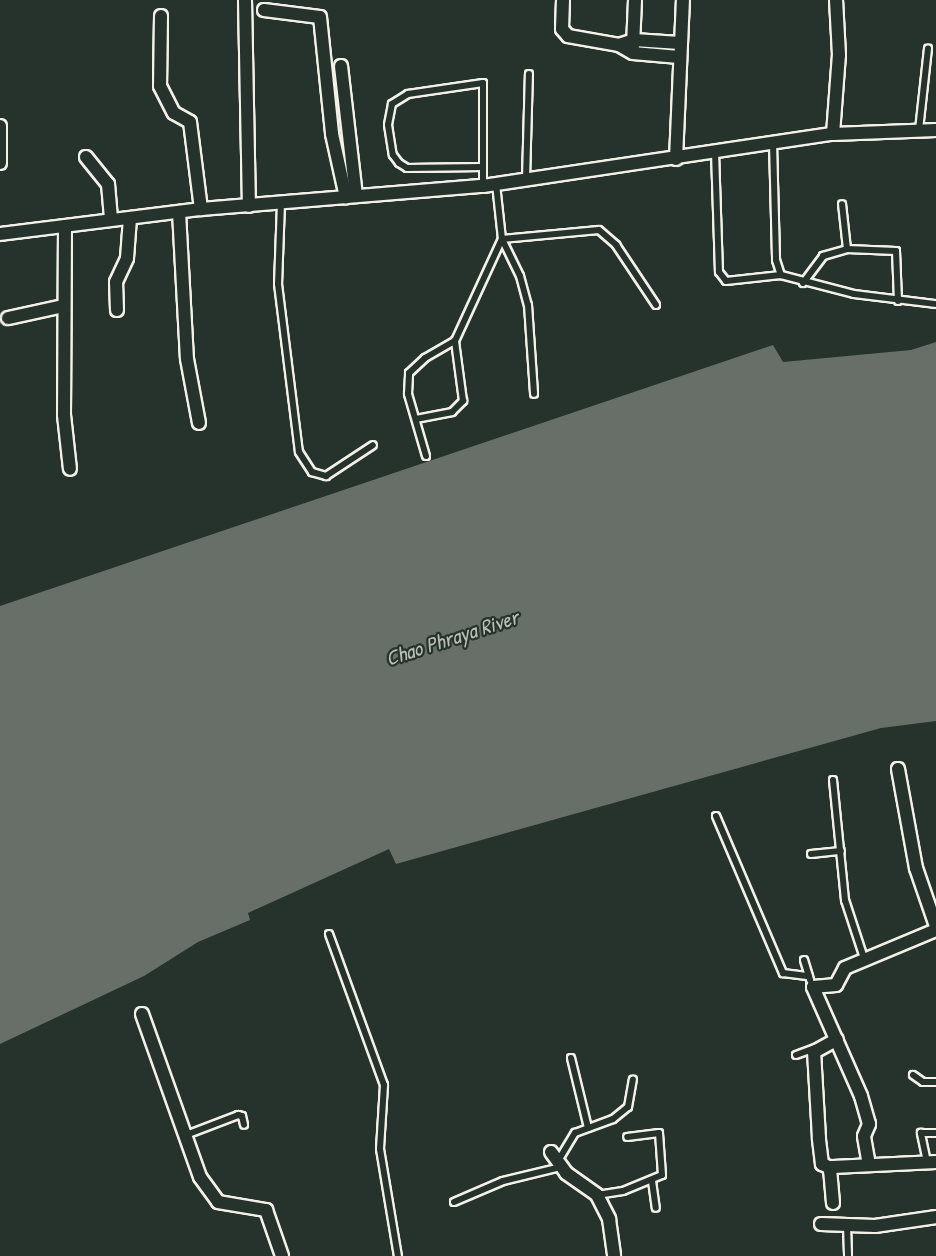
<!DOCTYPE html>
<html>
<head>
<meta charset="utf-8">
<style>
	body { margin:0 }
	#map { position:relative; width:936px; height:1256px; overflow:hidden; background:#26332d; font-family:"Patrick Hand",sans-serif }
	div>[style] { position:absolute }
	.water>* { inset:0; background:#676f68 }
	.roads { filter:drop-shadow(2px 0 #f4f1e8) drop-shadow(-2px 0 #f4f1e8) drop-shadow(0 2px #f4f1e8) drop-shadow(0 -2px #f4f1e8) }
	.lane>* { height:6px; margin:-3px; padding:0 3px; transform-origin:3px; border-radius:3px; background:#26332d }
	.street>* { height:12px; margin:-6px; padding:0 6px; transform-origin:6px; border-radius:6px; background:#26332d }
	span { translate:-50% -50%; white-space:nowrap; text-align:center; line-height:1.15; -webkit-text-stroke:4.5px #26332d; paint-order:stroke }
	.water-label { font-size:21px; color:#bcbdb5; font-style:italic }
</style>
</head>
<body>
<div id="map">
	<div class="water">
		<div style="clip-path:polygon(936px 342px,936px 721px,881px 728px,396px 864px,389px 849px,248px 913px,250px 920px,198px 942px,144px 976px,0 1044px,0 606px,773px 345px,783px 362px,911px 350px)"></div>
	</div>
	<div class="roads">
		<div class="lane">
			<div style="left:919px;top:130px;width:82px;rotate:-83.7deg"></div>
			<div style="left:773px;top:143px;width:117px;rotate:88.5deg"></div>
			<div style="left:776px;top:260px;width:16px;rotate:72deg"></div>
			<div style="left:715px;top:152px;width:120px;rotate:88.1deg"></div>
			<div style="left:719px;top:272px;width:11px;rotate:52deg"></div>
			<div style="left:726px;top:281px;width:55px;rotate:-6.2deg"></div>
			<div style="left:781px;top:275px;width:75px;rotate:14.6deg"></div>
			<div style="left:854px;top:294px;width:83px;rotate:7deg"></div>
			<div style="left:526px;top:179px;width:105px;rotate:-88.4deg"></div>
			<div style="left:496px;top:184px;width:55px;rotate:83.8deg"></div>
			<div style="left:502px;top:239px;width:41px;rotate:64.1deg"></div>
			<div style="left:520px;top:276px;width:30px;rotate:75deg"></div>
			<div style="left:528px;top:305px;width:89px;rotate:86.1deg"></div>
			<div style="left:483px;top:186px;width:103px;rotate:-90deg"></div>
			<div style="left:483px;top:83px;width:76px;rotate:171.7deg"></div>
			<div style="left:408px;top:94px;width:19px;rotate:148deg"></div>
			<div style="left:392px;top:104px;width:21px;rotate:101deg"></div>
			<div style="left:388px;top:125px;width:30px;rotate:81deg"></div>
			<div style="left:393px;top:155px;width:10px;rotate:53deg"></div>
			<div style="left:399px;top:163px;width:9px;rotate:32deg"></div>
			<div style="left:407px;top:168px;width:76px;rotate:-0.8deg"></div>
			<div style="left:281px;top:203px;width:81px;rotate:92.1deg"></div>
			<div style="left:278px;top:284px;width:169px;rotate:82.9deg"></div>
			<div style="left:299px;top:452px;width:24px;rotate:57deg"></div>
			<div style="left:312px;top:472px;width:15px;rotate:16deg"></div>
			<div style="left:326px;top:476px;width:56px;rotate:-33.4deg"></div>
			<div style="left:847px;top:249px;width:49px;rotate:2.3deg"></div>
			<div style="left:896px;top:251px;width:50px;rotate:87.7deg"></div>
			<div style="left:803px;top:283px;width:34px;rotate:-53deg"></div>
			<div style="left:823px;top:256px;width:25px;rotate:-16deg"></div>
			<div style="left:847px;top:249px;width:45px;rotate:-96.3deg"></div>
			<div style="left:416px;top:419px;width:37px;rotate:-11deg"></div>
			<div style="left:452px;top:412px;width:16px;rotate:-45deg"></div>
			<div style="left:463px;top:401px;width:61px;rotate:-97.6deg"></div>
			<div style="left:455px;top:341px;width:112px;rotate:-65.3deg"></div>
			<div style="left:502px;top:239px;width:97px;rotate:-5.3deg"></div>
			<div style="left:599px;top:230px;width:23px;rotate:41deg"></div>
			<div style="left:616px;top:245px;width:72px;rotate:56.3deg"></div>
			<div style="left:426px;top:456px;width:65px;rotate:-106.2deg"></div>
			<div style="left:408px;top:394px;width:21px;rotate:-87deg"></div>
			<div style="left:409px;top:373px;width:22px;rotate:-43deg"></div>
			<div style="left:425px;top:358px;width:34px;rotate:-30deg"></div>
			<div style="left:833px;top:780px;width:121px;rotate:84.3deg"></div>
			<div style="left:845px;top:900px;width:61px;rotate:71.9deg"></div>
			<div style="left:716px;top:816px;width:171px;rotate:66.9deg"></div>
			<div style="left:783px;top:973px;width:26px;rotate:7deg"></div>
			<div style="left:811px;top:854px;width:30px;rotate:-6deg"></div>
			<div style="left:329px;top:934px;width:161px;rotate:70deg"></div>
			<div style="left:384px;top:1085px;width:64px;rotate:93.6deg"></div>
			<div style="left:380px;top:1149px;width:109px;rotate:80.5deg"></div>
			<div style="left:804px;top:960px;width:21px;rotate:73deg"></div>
			<div style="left:796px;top:1055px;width:20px;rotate:-20deg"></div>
			<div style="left:571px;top:1058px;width:72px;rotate:76.3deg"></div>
			<div style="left:913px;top:1075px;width:12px;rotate:35deg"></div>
			<div style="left:923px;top:1082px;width:13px"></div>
			<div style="left:186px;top:1135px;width:56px;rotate:-21deg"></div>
			<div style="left:238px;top:1115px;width:4px;rotate:14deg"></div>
			<div style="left:242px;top:1116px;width:9px;rotate:77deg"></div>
			<div style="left:558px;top:1161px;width:33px;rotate:-59deg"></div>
			<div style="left:575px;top:1133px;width:40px;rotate:-20.2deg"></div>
			<div style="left:613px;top:1119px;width:19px;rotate:-39deg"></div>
			<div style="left:628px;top:1107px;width:28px;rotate:-80deg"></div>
			<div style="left:927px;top:1162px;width:30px;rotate:-102deg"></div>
			<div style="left:921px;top:1133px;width:15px"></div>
			<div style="left:652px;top:1181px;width:27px;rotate:82deg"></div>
			<div style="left:597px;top:1195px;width:26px;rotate:-9deg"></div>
			<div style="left:623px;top:1191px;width:42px;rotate:-22.3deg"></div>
			<div style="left:662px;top:1175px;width:42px;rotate:-94.1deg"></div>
			<div style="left:659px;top:1133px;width:32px;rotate:173deg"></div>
			<div style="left:454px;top:1202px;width:53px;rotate:-23.2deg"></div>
			<div style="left:503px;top:1181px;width:60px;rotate:-13.6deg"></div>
			<div style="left:847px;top:1226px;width:30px;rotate:88deg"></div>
		</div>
		<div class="street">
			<div style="left:245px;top:0;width:206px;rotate:88.9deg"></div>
			<div style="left:563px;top:0;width:29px;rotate:92deg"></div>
			<div style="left:562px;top:29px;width:9px;rotate:49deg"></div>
			<div style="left:568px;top:36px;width:52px;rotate:10deg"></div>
			<div style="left:619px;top:45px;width:16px;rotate:30deg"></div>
			<div style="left:633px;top:53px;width:46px;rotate:5deg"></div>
			<div style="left:264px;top:10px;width:56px;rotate:7.1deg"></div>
			<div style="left:320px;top:17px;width:118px;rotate:84.1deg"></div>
			<div style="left:332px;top:134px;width:65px;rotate:77.5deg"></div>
			<div style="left:161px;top:16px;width:70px;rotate:90.8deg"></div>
			<div style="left:160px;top:86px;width:30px;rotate:63deg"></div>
			<div style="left:174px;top:113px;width:18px;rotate:29deg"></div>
			<div style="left:190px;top:122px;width:88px;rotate:82.8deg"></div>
			<div style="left:619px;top:45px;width:16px;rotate:-18deg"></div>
			<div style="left:634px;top:40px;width:46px;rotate:3.7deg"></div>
			<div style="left:633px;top:46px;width:46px;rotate:-87.5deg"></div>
			<div style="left:341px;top:66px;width:131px;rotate:83.4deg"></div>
			<div style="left:0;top:126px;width:37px;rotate:90deg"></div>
			<div style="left:833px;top:134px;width:79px;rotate:-85.7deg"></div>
			<div style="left:839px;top:55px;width:55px;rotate:-93.1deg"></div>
			<div style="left:86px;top:157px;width:35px;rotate:51deg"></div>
			<div style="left:108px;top:184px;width:36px;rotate:85deg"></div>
			<div style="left:676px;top:159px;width:159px;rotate:-87.5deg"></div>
			<div style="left:179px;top:212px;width:147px;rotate:86.9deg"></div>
			<div style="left:187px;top:359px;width:65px;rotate:79.4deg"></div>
			<div style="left:65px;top:226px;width:189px;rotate:90.3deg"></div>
			<div style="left:64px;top:415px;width:54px;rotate:83.7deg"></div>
			<div style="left:0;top:234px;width:203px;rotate:-7.1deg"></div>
			<div style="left:201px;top:209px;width:283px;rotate:-4.7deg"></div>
			<div style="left:483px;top:186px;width:354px;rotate:-8.5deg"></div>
			<div style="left:833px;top:134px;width:103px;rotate:-2.2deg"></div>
			<div style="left:117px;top:310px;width:28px;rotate:-92deg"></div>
			<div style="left:116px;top:282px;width:26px;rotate:-65deg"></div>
			<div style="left:127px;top:258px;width:40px;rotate:-85.7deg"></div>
			<div style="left:8px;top:318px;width:56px;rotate:-12.3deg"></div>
			<div style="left:898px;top:769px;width:101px;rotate:79.7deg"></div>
			<div style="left:916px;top:868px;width:61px;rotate:71deg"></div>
			<div style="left:142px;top:1014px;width:173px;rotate:70.4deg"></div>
			<div style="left:200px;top:1177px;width:31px;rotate:54deg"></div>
			<div style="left:218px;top:1202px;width:49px;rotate:9.5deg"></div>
			<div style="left:266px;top:1210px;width:49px;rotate:70.8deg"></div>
			<div style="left:551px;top:1152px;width:26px;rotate:54deg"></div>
			<div style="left:566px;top:1173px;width:38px;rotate:35deg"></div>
			<div style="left:597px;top:1195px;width:27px;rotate:63deg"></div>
			<div style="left:609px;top:1219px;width:37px;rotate:82deg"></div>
			<div style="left:869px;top:1165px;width:29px;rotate:-100deg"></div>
			<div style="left:864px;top:1136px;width:13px;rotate:-67deg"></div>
			<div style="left:869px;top:1124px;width:29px;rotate:-106deg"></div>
			<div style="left:861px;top:1096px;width:119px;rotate:-113.8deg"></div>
			<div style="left:813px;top:987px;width:23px;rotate:-5deg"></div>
			<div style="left:836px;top:985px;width:19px;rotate:-62deg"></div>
			<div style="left:845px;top:968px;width:99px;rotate:-22.7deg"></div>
			<div style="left:831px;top:1168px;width:10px;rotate:-156deg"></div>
			<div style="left:822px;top:1164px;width:26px;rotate:-97deg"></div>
			<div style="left:819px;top:1138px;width:86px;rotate:-93.3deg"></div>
			<div style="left:814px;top:1052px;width:26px;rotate:-29deg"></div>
			<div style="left:833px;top:1203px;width:32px;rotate:-95deg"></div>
			<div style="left:830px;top:1171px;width:5px;rotate:-53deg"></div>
			<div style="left:833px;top:1167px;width:103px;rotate:-2.8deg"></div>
			<div style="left:821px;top:1224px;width:54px;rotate:2.1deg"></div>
			<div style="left:875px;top:1226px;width:62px;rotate:-8.4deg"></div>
		</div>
	</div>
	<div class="water-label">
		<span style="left:452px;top:638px;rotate:-18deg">Chao Phraya River</span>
	</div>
</div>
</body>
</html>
